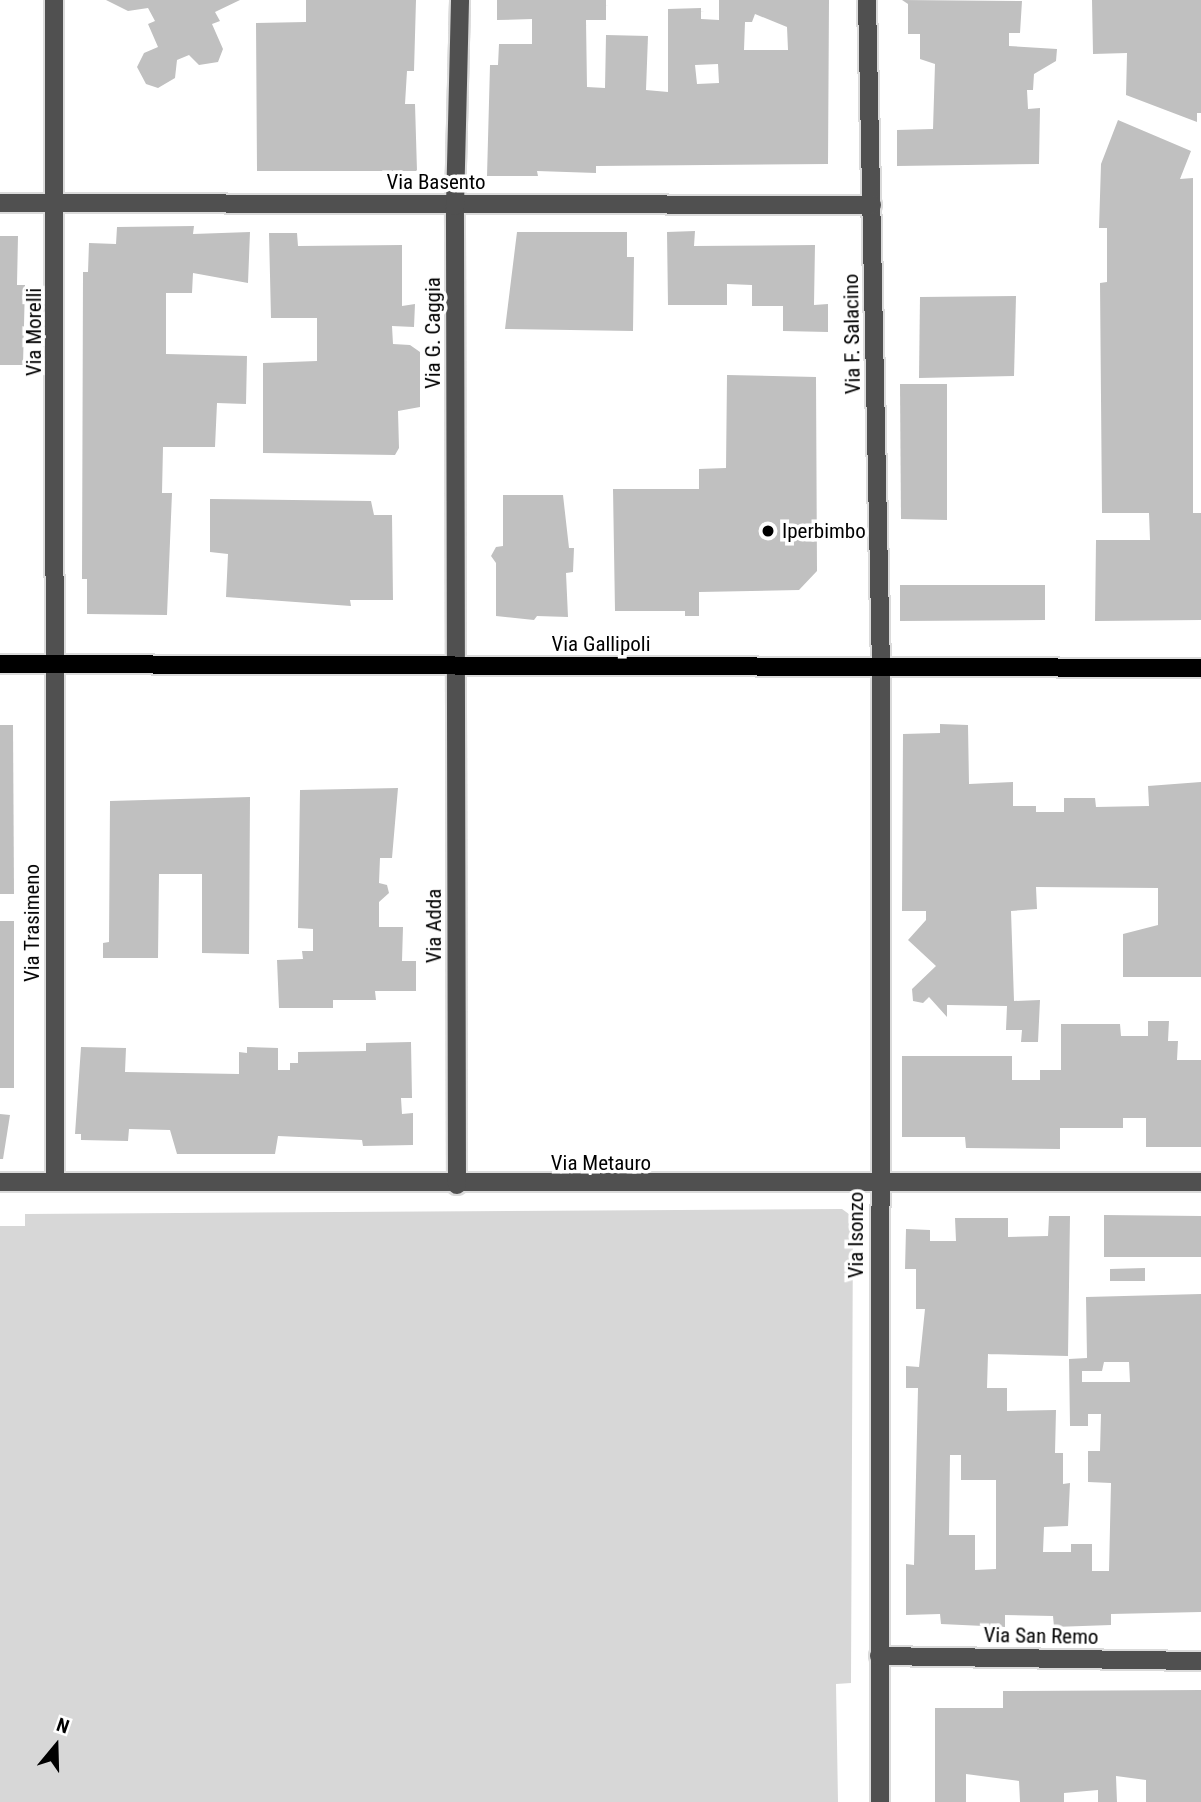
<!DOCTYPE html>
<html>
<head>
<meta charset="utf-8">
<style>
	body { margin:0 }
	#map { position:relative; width:1201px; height:1802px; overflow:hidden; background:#fff; font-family:"Roboto Condensed",sans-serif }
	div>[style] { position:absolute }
	.green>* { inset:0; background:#d7d7d7 }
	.building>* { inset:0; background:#c0c0c0 }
	.roads { filter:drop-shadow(2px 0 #dbdbdb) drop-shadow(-2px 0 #dbdbdb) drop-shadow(0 2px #dbdbdb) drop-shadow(0 -2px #dbdbdb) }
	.minor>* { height:18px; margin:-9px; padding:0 9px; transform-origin:9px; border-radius:9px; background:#505050 }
	.major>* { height:18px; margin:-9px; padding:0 9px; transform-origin:9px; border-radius:9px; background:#000 }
	.dots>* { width:19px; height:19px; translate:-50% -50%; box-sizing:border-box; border:4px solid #fff; border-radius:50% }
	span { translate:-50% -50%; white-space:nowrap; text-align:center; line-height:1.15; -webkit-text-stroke:7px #fff; paint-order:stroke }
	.street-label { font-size:21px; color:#000 }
	.poi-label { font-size:21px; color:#000 }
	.left { translate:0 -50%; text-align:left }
	.north { position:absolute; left:21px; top:1711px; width:70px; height:70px; -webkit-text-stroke:5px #fff; paint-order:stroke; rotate:19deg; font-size:19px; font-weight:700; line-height:28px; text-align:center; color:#000 }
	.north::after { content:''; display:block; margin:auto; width:24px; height:32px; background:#000; clip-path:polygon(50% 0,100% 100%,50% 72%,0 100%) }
</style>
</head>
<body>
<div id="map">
	<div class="green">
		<div style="clip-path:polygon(842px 1209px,853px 1217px,851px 1683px,836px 1684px,838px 1802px,0 1802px,0 1226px,25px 1226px,25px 1214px)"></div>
	</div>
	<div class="building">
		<div style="clip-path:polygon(106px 0,240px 0,215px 12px,220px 21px,212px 24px,223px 49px,218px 62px,199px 65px,189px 55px,177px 60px,175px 78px,158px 88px,146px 84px,137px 67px,144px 53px,158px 47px,148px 24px,155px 21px,148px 8px,128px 11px)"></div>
		<div style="clip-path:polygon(306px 0,416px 0,414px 71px,407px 71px,405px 104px,415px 104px,417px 171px,257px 171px,256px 23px,306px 22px)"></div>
		<div style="clip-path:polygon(evenodd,497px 0,606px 0,606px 20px,586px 20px,587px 87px,605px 88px,606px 35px,648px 36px,646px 90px,668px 92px,668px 9px,701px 8px,701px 19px,719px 20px,719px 0,829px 0,828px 164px,596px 166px,596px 173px,537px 171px,538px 176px,487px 176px,490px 65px,498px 65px,499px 44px,532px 44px,532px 19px,497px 20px,497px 0,755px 14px,787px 27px,788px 50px,744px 50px,745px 22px,752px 22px,755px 14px,497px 0,718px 64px,719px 83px,697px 84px,695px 65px,718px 64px)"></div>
		<div style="clip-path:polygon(902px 0,1022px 1px,1020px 33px,1009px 33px,1009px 46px,1057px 49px,1056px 61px,1034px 74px,1033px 90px,1027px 90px,1028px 109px,1040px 108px,1039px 164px,897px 166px,897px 130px,933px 129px,935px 64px,920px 59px,920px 34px,908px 34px,908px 4px)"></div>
		<div style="clip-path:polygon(1092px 0,1201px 0,1201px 113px,1197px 113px,1197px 122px,1126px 95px,1127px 53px,1093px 54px)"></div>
		<div style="clip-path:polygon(1118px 120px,1191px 151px,1180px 179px,1193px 178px,1193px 513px,1201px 513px,1201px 620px,1095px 621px,1096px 540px,1150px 540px,1149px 513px,1102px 513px,1100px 283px,1107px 282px,1107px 228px,1099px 228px,1101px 164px)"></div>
		<div style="clip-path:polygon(194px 226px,193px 234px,250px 232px,248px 283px,193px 273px,192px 293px,166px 293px,166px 354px,247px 356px,246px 404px,217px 403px,215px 447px,163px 447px,162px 493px,172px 493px,167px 615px,87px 614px,87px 579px,82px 579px,83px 272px,88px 272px,89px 243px,116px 244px,117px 227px)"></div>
		<div style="clip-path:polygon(695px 231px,694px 246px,815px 245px,814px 305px,828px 304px,828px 332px,783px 331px,783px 306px,752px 306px,752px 285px,727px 284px,727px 305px,668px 305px,667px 232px)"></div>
		<div style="clip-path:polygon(517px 232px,627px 232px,627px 257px,634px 257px,633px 331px,505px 329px)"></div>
		<div style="clip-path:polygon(269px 233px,297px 233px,298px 246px,402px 245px,402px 306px,415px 304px,414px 327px,392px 326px,393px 344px,410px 345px,420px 352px,420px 407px,398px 411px,399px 448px,395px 455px,263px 453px,263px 363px,317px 361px,317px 318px,271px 318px)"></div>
		<div style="clip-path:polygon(0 236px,18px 236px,17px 285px,25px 285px,23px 365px,0 365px)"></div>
		<div style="clip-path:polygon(1016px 296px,1014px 376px,919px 378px,920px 297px)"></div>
		<div style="clip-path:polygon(727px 375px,816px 377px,817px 571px,799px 590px,699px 592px,699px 616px,685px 616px,685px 611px,615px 611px,613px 489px,699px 489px,699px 469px,726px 468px)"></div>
		<div style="clip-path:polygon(900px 384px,947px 384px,947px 520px,901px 519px)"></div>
		<div style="clip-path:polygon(503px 495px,563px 495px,569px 548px,574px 548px,573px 572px,566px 573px,568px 617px,537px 616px,534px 620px,496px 616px,496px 563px,491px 556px,496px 547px,503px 546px)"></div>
		<div style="clip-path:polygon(210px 499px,371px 501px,374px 515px,392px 515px,393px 600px,350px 600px,351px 606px,226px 597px,228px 554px,210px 552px)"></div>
		<div style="clip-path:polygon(900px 585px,1045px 585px,1045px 620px,900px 621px)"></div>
		<div style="clip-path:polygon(940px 724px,968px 725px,969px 784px,1013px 782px,1013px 806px,1036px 806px,1036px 812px,1064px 812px,1064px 798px,1095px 798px,1096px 807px,1149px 806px,1148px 786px,1201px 782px,1201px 977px,1123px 977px,1123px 934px,1158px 925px,1158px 888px,1036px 887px,1037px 909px,1011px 911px,1014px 1001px,1040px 1000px,1038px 1042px,1021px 1042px,1022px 1030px,1006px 1030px,1007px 1006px,947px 1005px,947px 1017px,929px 997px,923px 1003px,913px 1001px,912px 989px,936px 966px,908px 940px,926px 920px,926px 911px,902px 911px,903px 734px,940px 733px)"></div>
		<div style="clip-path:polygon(0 725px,13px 725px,14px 894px,0 894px)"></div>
		<div style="clip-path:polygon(398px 788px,392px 858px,380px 858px,379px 883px,387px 885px,389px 893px,379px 902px,379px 927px,403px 927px,402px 961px,416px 961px,416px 991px,375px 991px,376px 1000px,333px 1000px,333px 1008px,279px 1008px,277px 960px,303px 959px,302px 951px,313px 951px,313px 929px,298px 928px,300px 790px)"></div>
		<div style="clip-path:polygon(250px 797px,249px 954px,202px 953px,202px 874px,159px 874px,158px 958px,103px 958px,103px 943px,109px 942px,110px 801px)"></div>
		<div style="clip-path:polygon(0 921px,14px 921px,14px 1088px,0 1088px)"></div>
		<div style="clip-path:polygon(1148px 1021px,1169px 1021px,1168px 1041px,1178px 1041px,1177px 1060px,1201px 1060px,1201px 1147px,1146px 1147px,1146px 1118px,1123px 1118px,1123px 1128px,1060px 1128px,1060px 1149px,966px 1148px,965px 1137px,902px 1137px,902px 1056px,1012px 1056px,1012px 1080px,1040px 1080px,1040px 1070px,1061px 1070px,1061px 1024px,1120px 1024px,1121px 1036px,1148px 1036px)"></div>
		<div style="clip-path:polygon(411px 1042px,412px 1098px,401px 1098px,402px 1114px,413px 1113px,413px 1145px,363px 1146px,362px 1140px,278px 1136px,275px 1154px,177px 1154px,170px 1130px,129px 1129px,128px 1141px,81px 1140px,81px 1134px,75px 1134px,81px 1047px,126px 1048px,125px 1072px,239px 1074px,239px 1052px,247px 1053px,247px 1047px,278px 1048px,278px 1070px,290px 1070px,290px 1063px,298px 1063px,298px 1052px,366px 1051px,366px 1043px)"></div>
		<div style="clip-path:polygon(0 1114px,10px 1115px,3px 1159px,0 1159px)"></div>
		<div style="clip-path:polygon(1104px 1215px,1201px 1216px,1201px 1257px,1104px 1257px)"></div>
		<div style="clip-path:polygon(evenodd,1049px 1216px,1070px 1216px,1068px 1356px,988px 1354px,987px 1388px,1007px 1388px,1007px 1411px,1056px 1410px,1055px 1453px,1063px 1453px,1063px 1484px,1070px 1483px,1068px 1526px,1044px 1527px,1043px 1552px,1071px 1552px,1071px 1544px,1092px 1544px,1092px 1571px,1109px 1571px,1111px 1483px,1088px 1482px,1088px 1451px,1100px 1451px,1101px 1414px,1088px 1414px,1088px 1426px,1070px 1426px,1069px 1359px,1087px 1358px,1086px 1297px,1201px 1294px,1201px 1612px,1111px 1614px,1111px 1625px,1054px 1627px,1053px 1616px,1005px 1615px,1005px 1627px,941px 1624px,940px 1614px,906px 1615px,906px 1564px,914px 1565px,918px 1388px,906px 1388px,906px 1366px,919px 1367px,925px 1309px,916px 1309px,916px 1269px,905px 1269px,906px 1229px,930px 1230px,930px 1241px,956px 1241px,955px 1218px,1008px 1218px,1008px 1237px,1048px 1236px,1049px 1216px,1104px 1362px,1129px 1362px,1130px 1382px,1082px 1382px,1082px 1371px,1102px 1371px,1104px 1362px,1049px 1216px,950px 1455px,961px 1455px,961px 1480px,996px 1480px,996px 1569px,975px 1570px,975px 1535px,949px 1535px,950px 1455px)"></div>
		<div style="clip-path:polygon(1145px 1268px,1145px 1281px,1110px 1281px,1110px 1269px)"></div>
		<div style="clip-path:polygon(1201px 1690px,1201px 1802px,1146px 1802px,1146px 1780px,1116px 1776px,1117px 1802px,1098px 1802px,1098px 1790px,1064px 1793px,1064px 1802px,1020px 1802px,1019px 1781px,966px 1774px,966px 1802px,935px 1802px,935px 1708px,1003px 1708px,1003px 1691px)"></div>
	</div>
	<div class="roads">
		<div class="minor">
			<div style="left:54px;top:0;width:1181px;rotate:89.95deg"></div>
			<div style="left:867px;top:0;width:667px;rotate:88.8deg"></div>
			<div style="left:881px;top:667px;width:1135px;rotate:90.05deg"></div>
			<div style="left:0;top:203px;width:872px;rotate:0.13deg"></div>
			<div style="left:0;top:1182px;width:1201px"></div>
			<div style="left:457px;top:1185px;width:979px;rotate:-90.12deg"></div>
			<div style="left:455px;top:206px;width:206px;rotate:-88.6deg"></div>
			<div style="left:879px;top:1656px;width:322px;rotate:0.9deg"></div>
		</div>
		<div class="major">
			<div style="left:0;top:664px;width:1201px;rotate:0.19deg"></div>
		</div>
	</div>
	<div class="dots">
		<div style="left:768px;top:531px;background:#000"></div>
	</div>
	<div class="street-label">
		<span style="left:436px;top:182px">Via Basento</span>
		<span style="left:34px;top:332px;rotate:-90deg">Via Morelli</span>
		<span style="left:433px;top:333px;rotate:-90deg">Via G. Caggia</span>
		<span style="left:852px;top:334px;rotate:-91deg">Via F. Salacino</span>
		<span style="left:601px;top:644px">Via Gallipoli</span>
		<span style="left:32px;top:923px;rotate:-90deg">Via Trasimeno</span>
		<span style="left:434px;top:926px;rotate:-90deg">Via Adda</span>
		<span style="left:601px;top:1163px">Via Metauro</span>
		<span style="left:856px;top:1235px;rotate:-90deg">Via Isonzo</span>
		<span style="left:1041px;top:1636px;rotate:1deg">Via San Remo</span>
	</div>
	<div class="poi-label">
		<span class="left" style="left:782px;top:531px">Iperbimbo</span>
	</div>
	<div class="north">N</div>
</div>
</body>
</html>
